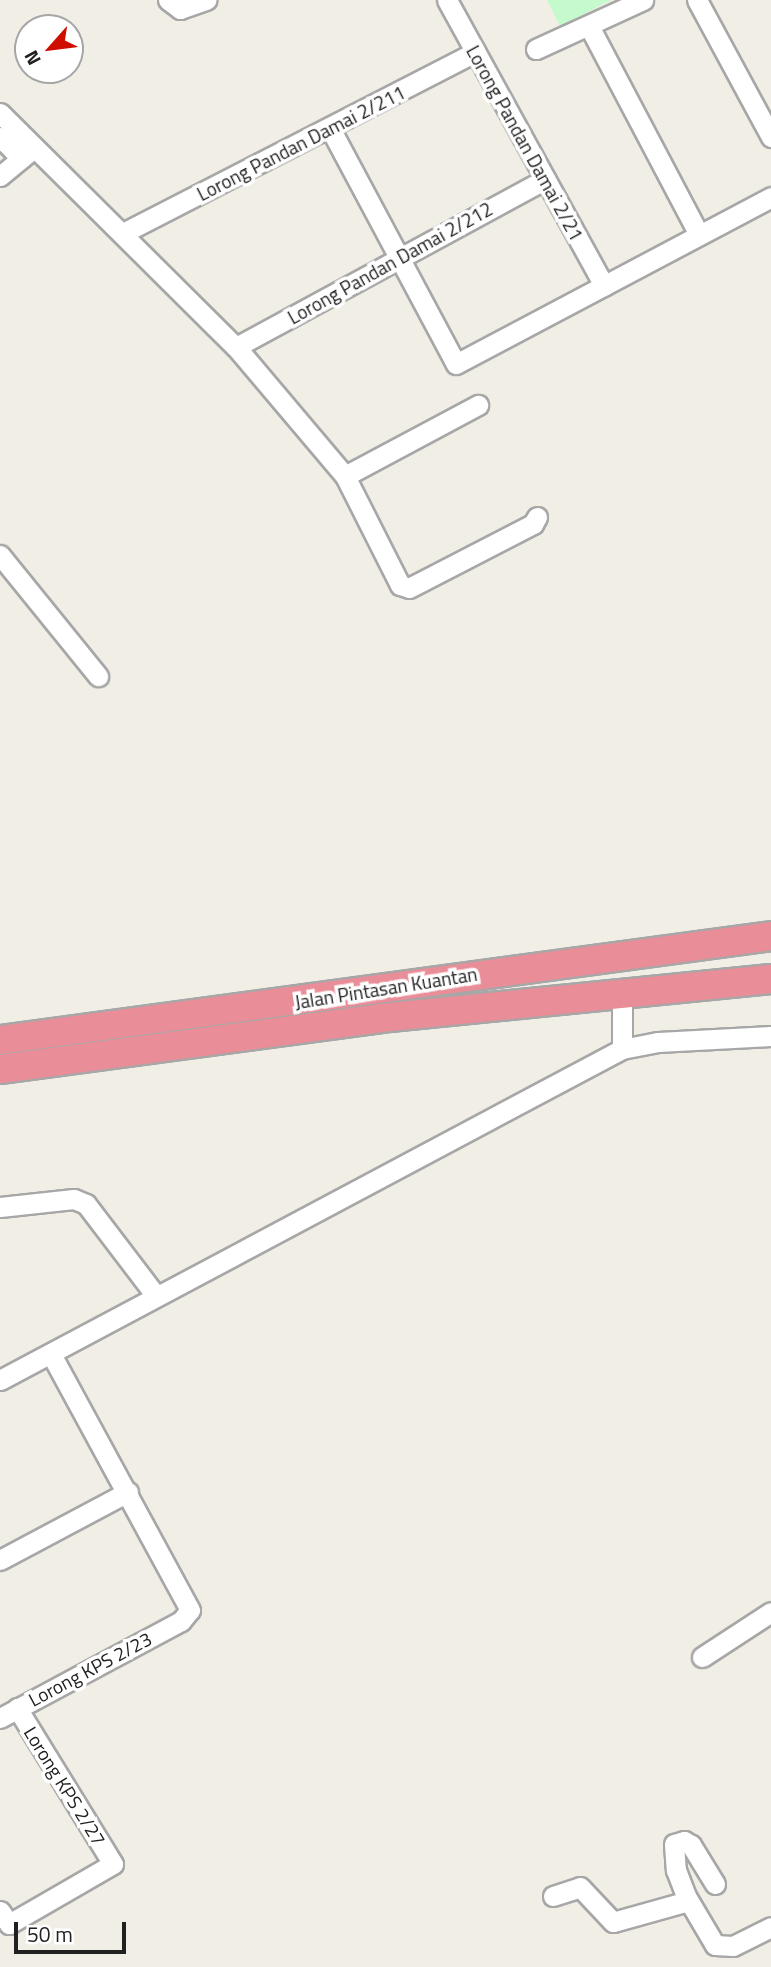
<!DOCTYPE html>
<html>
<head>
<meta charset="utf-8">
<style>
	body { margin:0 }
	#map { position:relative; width:771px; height:1967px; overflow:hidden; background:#f1eee6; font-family:"Titillium Web",sans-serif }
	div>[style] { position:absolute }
	.park>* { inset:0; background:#c4facc }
	.roads { filter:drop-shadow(2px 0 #a7a7a7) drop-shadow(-2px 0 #a7a7a7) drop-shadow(0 2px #a7a7a7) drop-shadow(0 -2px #a7a7a7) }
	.minor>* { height:19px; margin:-9.5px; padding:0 9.5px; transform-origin:9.5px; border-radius:9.5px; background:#fff }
	.highway>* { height:28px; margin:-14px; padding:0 14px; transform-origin:14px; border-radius:14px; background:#e98e98 }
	span { translate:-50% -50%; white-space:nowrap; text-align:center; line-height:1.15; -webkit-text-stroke:7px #fff; paint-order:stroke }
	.street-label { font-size:19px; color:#202020 }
	.north { position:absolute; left:14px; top:14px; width:70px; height:70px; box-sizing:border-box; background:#fff; border:2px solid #a6a6a6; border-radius:50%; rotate:242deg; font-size:19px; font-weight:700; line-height:28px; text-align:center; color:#202020 }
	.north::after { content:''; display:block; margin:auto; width:24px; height:32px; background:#d00e00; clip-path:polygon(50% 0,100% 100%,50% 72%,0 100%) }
	.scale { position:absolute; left:14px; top:1922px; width:112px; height:32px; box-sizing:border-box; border:4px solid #202020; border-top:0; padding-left:9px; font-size:21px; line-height:24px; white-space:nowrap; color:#202020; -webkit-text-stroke:5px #fff; paint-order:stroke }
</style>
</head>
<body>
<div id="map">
	<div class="park">
		<div style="clip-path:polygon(547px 0,611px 0,560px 26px)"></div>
	</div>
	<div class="roads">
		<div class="minor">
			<div style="left:168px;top:0;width:15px;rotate:37deg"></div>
			<div style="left:180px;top:9px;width:28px;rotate:-19deg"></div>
			<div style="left:447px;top:0;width:326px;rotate:61.2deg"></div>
			<div style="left:697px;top:0;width:156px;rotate:61.6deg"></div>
			<div style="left:589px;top:26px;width:236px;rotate:62.2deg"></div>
			<div style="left:536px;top:49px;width:118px;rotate:-24.6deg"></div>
			<div style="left:0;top:113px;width:332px;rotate:44.8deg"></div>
			<div style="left:236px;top:347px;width:169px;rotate:49.8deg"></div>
			<div style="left:345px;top:476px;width:122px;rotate:63.2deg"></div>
			<div style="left:400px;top:585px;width:9px;rotate:18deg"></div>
			<div style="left:409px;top:588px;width:140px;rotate:-27.3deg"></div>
			<div style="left:533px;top:524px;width:8px;rotate:-60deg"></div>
			<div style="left:331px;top:130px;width:265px;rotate:61.9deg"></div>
			<div style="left:456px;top:364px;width:357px;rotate:-27.9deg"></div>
			<div style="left:0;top:137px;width:30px;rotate:45deg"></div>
			<div style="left:0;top:176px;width:44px;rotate:-39.5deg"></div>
			<div style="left:125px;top:232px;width:394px;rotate:-27.2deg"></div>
			<div style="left:236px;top:347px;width:352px;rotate:-28.5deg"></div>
			<div style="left:345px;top:476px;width:151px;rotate:-28.1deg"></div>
			<div style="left:0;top:555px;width:156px;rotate:51deg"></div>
			<div style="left:622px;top:1049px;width:37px;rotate:-11deg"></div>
			<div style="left:658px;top:1042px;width:113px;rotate:-3deg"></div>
			<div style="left:0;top:1207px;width:74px;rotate:-6.2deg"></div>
			<div style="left:74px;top:1199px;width:13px;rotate:23deg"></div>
			<div style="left:86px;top:1204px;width:116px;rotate:52.7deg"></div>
			<div style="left:0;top:1380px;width:705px;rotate:-28.02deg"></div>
			<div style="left:622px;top:1049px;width:53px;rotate:-90deg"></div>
			<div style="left:0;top:1560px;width:145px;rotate:-28deg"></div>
			<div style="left:702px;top:1657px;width:82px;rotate:-33.1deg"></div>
			<div style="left:0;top:1718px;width:205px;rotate:-28.2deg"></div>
			<div style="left:181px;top:1621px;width:14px;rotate:-51deg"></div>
			<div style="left:190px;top:1610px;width:291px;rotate:-118.5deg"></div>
			<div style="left:715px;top:1884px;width:46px;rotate:-121.6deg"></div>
			<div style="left:691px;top:1845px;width:8px;rotate:-150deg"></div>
			<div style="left:684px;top:1841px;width:10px;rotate:163deg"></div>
			<div style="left:674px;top:1844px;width:26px;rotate:86deg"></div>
			<div style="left:676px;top:1870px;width:28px;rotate:69deg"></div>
			<div style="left:686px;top:1896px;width:57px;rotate:59.4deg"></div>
			<div style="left:715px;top:1945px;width:18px;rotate:3deg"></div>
			<div style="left:733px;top:1946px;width:42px;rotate:-26.6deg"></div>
			<div style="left:553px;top:1896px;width:28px;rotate:-18deg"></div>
			<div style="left:580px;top:1887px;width:48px;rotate:46.7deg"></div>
			<div style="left:613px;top:1922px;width:78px;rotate:-15.6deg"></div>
			<div style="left:0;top:1911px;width:16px;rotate:55deg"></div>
			<div style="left:9px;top:1924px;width:120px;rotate:-30deg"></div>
			<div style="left:113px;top:1864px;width:183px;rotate:-121.6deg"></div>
		</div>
		<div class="highway">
			<div style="left:0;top:1040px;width:778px;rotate:-7.68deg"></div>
			<div style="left:0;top:1069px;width:383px;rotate:-7.6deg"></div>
			<div style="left:380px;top:1018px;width:393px;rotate:-5.7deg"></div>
		</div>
	</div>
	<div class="street-label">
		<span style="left:301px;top:143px;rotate:-27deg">Lorong Pandan Damai 2/211</span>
		<span style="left:525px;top:143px;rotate:61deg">Lorong Pandan Damai 2/21</span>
		<span style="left:390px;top:263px;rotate:-29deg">Lorong Pandan Damai 2/212</span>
		<span style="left:386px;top:988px;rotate:-9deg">Jalan Pintasan Kuantan</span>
		<span style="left:90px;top:1669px;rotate:-28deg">Lorong KPS 2/23</span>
		<span style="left:65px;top:1786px;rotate:58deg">Lorong KPS 2/27</span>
	</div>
	<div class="north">N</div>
	<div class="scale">50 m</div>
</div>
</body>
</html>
